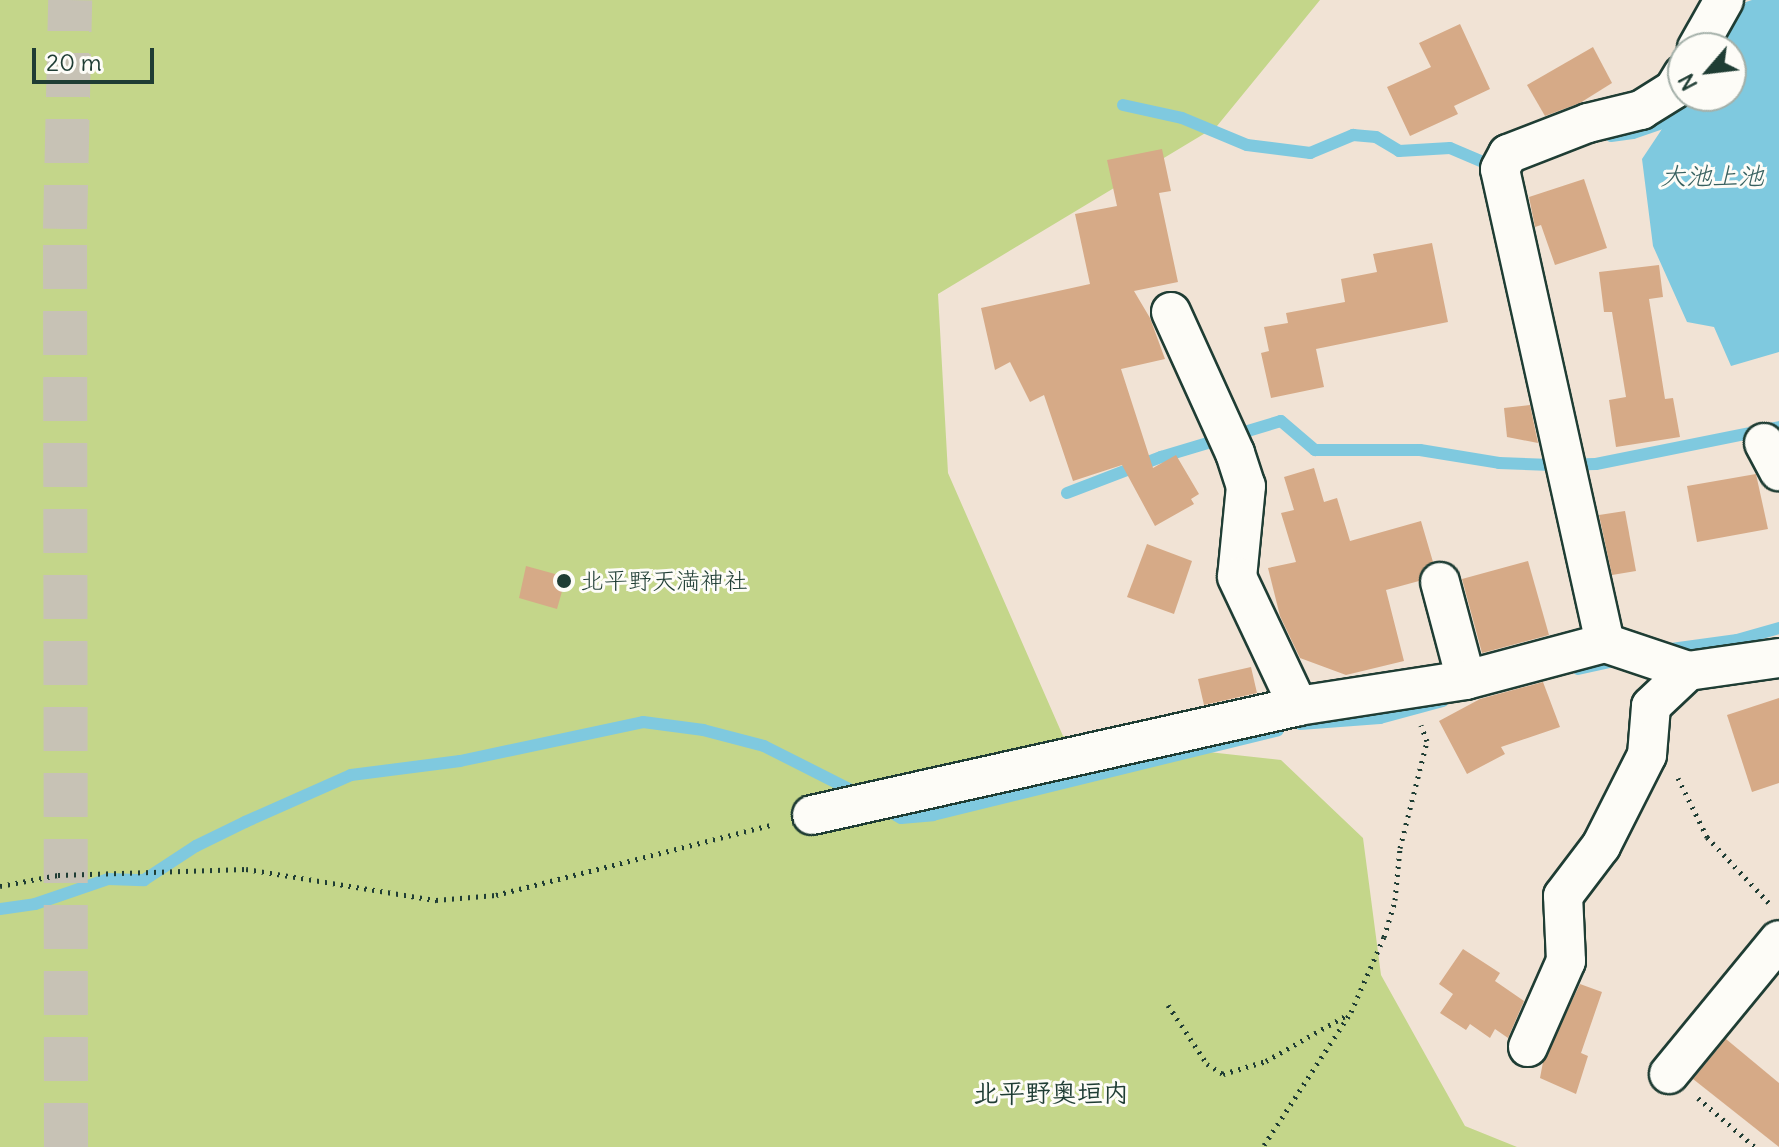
<!DOCTYPE html>
<html>
<head>
<meta charset="utf-8">
<style>
	body { margin:0 }
	#map { position:relative; width:1779px; height:1147px; overflow:hidden; background:#f1e3d5; font-family:Delius,"Klee One",sans-serif }
	div>[style] { position:absolute }
	.green>* { inset:0; background:#c4d68a }
	.water>* { inset:0; background:#7fc9df }
	.stream>* { height:12px; margin:-6px; padding:0 6px; transform-origin:6px; border-radius:6px; background:#7fc9df }
	.building>* { inset:0; background:#d6aa87 }
	.highway-tunnel>* { height:44px; margin-top:-22px; transform-origin:0; background:repeating-linear-gradient(90deg,#c7c2b5 0 44px,transparent 0 66px) }
	.path>* { height:5px; margin-top:-2.5px; transform-origin:0; background:repeating-linear-gradient(90deg,#1f3d34 0 2px,transparent 0 8px) }
	.roads { filter:drop-shadow(2px 0 #1f3d34) drop-shadow(-2px 0 #1f3d34) drop-shadow(0 2px #1f3d34) drop-shadow(0 -2px #1f3d34) }
	.street>* { height:38px; margin:-19px; padding:0 19px; transform-origin:19px; border-radius:19px; background:#fdfcf7 }
	.dots>* { width:22px; height:22px; translate:-50% -50%; box-sizing:border-box; border:4px solid #fdfcf7; border-radius:50% }
	span { translate:-50% -50%; white-space:nowrap; text-align:center; line-height:1.15; -webkit-text-stroke:6px #fdfcf7; paint-order:stroke }
	.poi-label { font-size:24px; color:#1f3d34 }
	.left { translate:0 -50%; text-align:left }
	.water-label { font-size:26px; color:#37605f; font-style:italic }
	.neighbourhood-label { font-size:26px; color:#1f3d34; font-weight:700 }
	.north { position:absolute; left:1667px; top:32px; width:80px; height:80px; box-sizing:border-box; background:#fdfcf7; border:2px solid #a4b0a9; border-radius:50%; rotate:242deg; font-size:22px; font-weight:700; line-height:32px; text-align:center; color:#1f3d34 }
	.north::after { content:''; display:block; margin:auto; width:28px; height:36px; background:#1f3d34; clip-path:polygon(50% 0,100% 100%,50% 72%,0 100%) }
	.scale { position:absolute; left:32px; top:48px; width:122px; height:36px; box-sizing:border-box; border:4px solid #1f3d34; border-top:0; padding-left:10px; font-size:24px; line-height:28px; white-space:nowrap; color:#1f3d34; -webkit-text-stroke:6px #fdfcf7; paint-order:stroke }
</style>
</head>
<body>
<div id="map">
	<div class="green">
		<div style="clip-path:polygon(0 0,1320px 0,1217px 126px,938px 294px,948px 473px,1063px 736px,1281px 760px,1363px 838px,1381px 975px,1465px 1126px,1517px 1147px,0 1147px)"></div>
	</div>
	<div class="water">
		<div style="clip-path:polygon(1752px 0,1779px 0,1779px 352px,1731px 366px,1714px 327px,1687px 322px,1653px 246px,1642px 159px,1684px 96px,1731px 96px,1731px 48px,1716px 48px,1746px 2px)"></div>
	</div>
	<div class="stream">
		<div style="left:1123px;top:105px;width:60px;rotate:12.4deg"></div>
		<div style="left:1182px;top:118px;width:70px;rotate:22.6deg"></div>
		<div style="left:1247px;top:145px;width:64px;rotate:7.2deg"></div>
		<div style="left:1310px;top:153px;width:47px;rotate:-22.7deg"></div>
		<div style="left:1353px;top:135px;width:23px;rotate:5deg"></div>
		<div style="left:1376px;top:137px;width:27px;rotate:31deg"></div>
		<div style="left:1399px;top:151px;width:51px;rotate:-3.4deg"></div>
		<div style="left:1450px;top:148px;width:39px;rotate:23deg"></div>
		<div style="left:1486px;top:163px;width:11px"></div>
		<div style="left:1611px;top:136px;width:22px;rotate:-8deg"></div>
		<div style="left:1633px;top:133px;width:36px;rotate:-19deg"></div>
		<div style="left:1067px;top:493px;width:101px;rotate:-21deg"></div>
		<div style="left:1161px;top:457px;width:125px;rotate:-16.7deg"></div>
		<div style="left:1281px;top:421px;width:45px;rotate:40.5deg"></div>
		<div style="left:1315px;top:450px;width:105px"></div>
		<div style="left:1420px;top:450px;width:80px;rotate:9.3deg"></div>
		<div style="left:1499px;top:463px;width:52px;rotate:2.2deg"></div>
		<div style="left:1551px;top:465px;width:45px;rotate:-1.3deg"></div>
		<div style="left:1596px;top:464px;width:187px;rotate:-11.4deg"></div>
		<div style="left:1664px;top:650px;width:74px;rotate:-7.8deg"></div>
		<div style="left:1737px;top:640px;width:44px;rotate:-15.9deg"></div>
		<div style="left:1578px;top:669px;width:42px;rotate:-12.4deg"></div>
		<div style="left:1300px;top:724px;width:80px;rotate:-4.3deg"></div>
		<div style="left:1380px;top:718px;width:65px;rotate:-15.1deg"></div>
		<div style="left:882px;top:807px;width:22px;rotate:30deg"></div>
		<div style="left:901px;top:818px;width:32px;rotate:-5deg"></div>
		<div style="left:933px;top:815px;width:355px;rotate:-13.8deg"></div>
		<div style="left:0;top:909px;width:35px;rotate:-8deg"></div>
		<div style="left:35px;top:904px;width:77px;rotate:-18.9deg"></div>
		<div style="left:108px;top:879px;width:36px;rotate:2deg"></div>
		<div style="left:144px;top:880px;width:62px;rotate:-33.2deg"></div>
		<div style="left:196px;top:846px;width:55px;rotate:-26.1deg"></div>
		<div style="left:245px;top:822px;width:116px;rotate:-23.9deg"></div>
		<div style="left:351px;top:775px;width:110px;rotate:-7.3deg"></div>
		<div style="left:460px;top:761px;width:187px;rotate:-12deg"></div>
		<div style="left:643px;top:722px;width:61px;rotate:7.6deg"></div>
		<div style="left:703px;top:730px;width:63px;rotate:14.7deg"></div>
		<div style="left:764px;top:746px;width:106px;rotate:26.8deg"></div>
	</div>
	<div class="building">
		<div style="clip-path:polygon(1460px 24px,1490px 89px,1454px 106px,1458px 114px,1410px 136px,1387px 87px,1431px 67px,1419px 43px)"></div>
		<div style="clip-path:polygon(1593px 47px,1612px 83px,1580px 103px,1545px 116px,1527px 85px)"></div>
		<div style="clip-path:polygon(1162px 149px,1171px 191px,1159px 193px,1178px 282px,1134px 291px,1150px 318px,1165px 359px,1121px 369px,1153px 468px,1176px 455px,1199px 494px,1191px 499px,1194px 504px,1155px 526px,1122px 465px,1073px 481px,1044px 395px,1030px 402px,1010px 362px,995px 370px,981px 308px,1090px 284px,1075px 214px,1117px 206px,1107px 160px)"></div>
		<div style="clip-path:polygon(1584px 179px,1607px 248px,1555px 265px,1541px 225px,1535px 227px,1529px 197px)"></div>
		<div style="clip-path:polygon(1432px 243px,1448px 322px,1316px 349px,1324px 387px,1271px 398px,1261px 353px,1269px 351px,1264px 327px,1288px 323px,1286px 313px,1345px 302px,1341px 279px,1377px 272px,1373px 254px)"></div>
		<div style="clip-path:polygon(1659px 265px,1663px 297px,1649px 299px,1665px 399px,1673px 398px,1680px 437px,1616px 447px,1609px 400px,1626px 397px,1612px 312px,1604px 312px,1599px 272px)"></div>
		<div style="clip-path:polygon(1530px 405px,1538px 443px,1507px 437px,1504px 408px)"></div>
		<div style="clip-path:polygon(1314px 468px,1324px 502px,1337px 498px,1350px 541px,1421px 521px,1433px 562px,1424px 567px,1419px 581px,1386px 590px,1404px 661px,1346px 675px,1300px 658px,1280px 616px,1268px 568px,1296px 562px,1281px 513px,1294px 510px,1284px 477px)"></div>
		<div style="clip-path:polygon(1756px 474px,1768px 529px,1697px 542px,1687px 486px)"></div>
		<div style="clip-path:polygon(1625px 511px,1636px 571px,1612px 575px,1599px 515px)"></div>
		<div style="clip-path:polygon(1147px 544px,1192px 561px,1174px 614px,1127px 597px)"></div>
		<div style="clip-path:polygon(1528px 561px,1549px 635px,1482px 653px,1462px 579px)"></div>
		<div style="clip-path:polygon(526px 566px,566px 577px,557px 609px,519px 598px)"></div>
		<div style="clip-path:polygon(1251px 667px,1257px 693px,1204px 705px,1198px 679px)"></div>
		<div style="clip-path:polygon(1543px 682px,1560px 727px,1501px 747px,1505px 754px,1467px 774px,1439px 721px,1480px 699px)"></div>
		<div style="clip-path:polygon(1779px 698px,1779px 783px,1752px 792px,1727px 715px)"></div>
		<div style="clip-path:polygon(1463px 949px,1500px 973px,1495px 981px,1524px 1001px,1508px 1038px,1495px 1029px,1490px 1038px,1470px 1024px,1466px 1030px,1440px 1013px,1453px 994px,1439px 984px)"></div>
		<div style="clip-path:polygon(1580px 984px,1602px 992px,1581px 1053px,1588px 1056px,1576px 1094px,1540px 1078px,1543px 1062px)"></div>
		<div style="clip-path:polygon(1726px 1039px,1779px 1083px,1779px 1147px,1693px 1079px)"></div>
	</div>
	<div class="highway-tunnel">
		<div style="left:66px;top:1147px;width:918px;rotate:-90.06deg"></div>
		<div style="left:65px;top:229px;width:229px;rotate:-88.7deg"></div>
	</div>
	<div class="path">
		<div style="left:1678px;top:778px;width:66px;rotate:63.8deg"></div>
		<div style="left:1707px;top:837px;width:92px;rotate:46.8deg"></div>
		<div style="left:0;top:886px;width:59px;rotate:-10.7deg"></div>
		<div style="left:58px;top:875px;width:188px;rotate:-1.8deg"></div>
		<div style="left:246px;top:869px;width:193px;rotate:9.3deg"></div>
		<div style="left:436px;top:900px;width:60px;rotate:-4.8deg"></div>
		<div style="left:496px;top:895px;width:287px;rotate:-14.3deg"></div>
		<div style="left:1168px;top:1005px;width:71px;rotate:56.5deg"></div>
		<div style="left:1207px;top:1064px;width:19px;rotate:32deg"></div>
		<div style="left:1223px;top:1074px;width:45px;rotate:-16.8deg"></div>
		<div style="left:1266px;top:1061px;width:93px;rotate:-29.6deg"></div>
		<div style="left:1698px;top:1098px;width:75px;rotate:40.7deg"></div>
		<div style="left:1264px;top:1145px;width:159px;rotate:-56.8deg"></div>
		<div style="left:1351px;top:1012px;width:82px;rotate:-66.3deg"></div>
		<div style="left:1384px;top:937px;width:39px;rotate:-73deg"></div>
		<div style="left:1395px;top:900px;width:52px;rotate:-84.5deg"></div>
		<div style="left:1400px;top:848px;width:110px;rotate:-75.8deg"></div>
		<div style="left:1427px;top:741px;width:17px;rotate:-111deg"></div>
	</div>
	<div class="roads">
		<div class="street">
			<div style="left:1697px;top:48px;width:55px;rotate:-60.6deg"></div>
			<div style="left:1171px;top:312px;width:155px;rotate:65.6deg"></div>
			<div style="left:1235px;top:453px;width:35px;rotate:72deg"></div>
			<div style="left:1246px;top:486px;width:91px;rotate:95.6deg"></div>
			<div style="left:1237px;top:577px;width:143px;rotate:64.7deg"></div>
			<div style="left:1764px;top:443px;width:32px;rotate:62deg"></div>
			<div style="left:1440px;top:582px;width:101px;rotate:75.1deg"></div>
			<div style="left:1605px;top:643px;width:485px;rotate:-102.5deg"></div>
			<div style="left:1500px;top:169px;width:17px;rotate:-62deg"></div>
			<div style="left:1508px;top:154px;width:86px;rotate:-21.2deg"></div>
			<div style="left:1588px;top:123px;width:55px;rotate:-13.8deg"></div>
			<div style="left:1641px;top:110px;width:39px;rotate:-32deg"></div>
			<div style="left:1674px;top:89px;width:17px;rotate:-59deg"></div>
			<div style="left:812px;top:815px;width:498px;rotate:-12.6deg"></div>
			<div style="left:1298px;top:706px;width:170px;rotate:-8.8deg"></div>
			<div style="left:1466px;top:680px;width:144px;rotate:-14.9deg"></div>
			<div style="left:1605px;top:643px;width:88px;rotate:18.6deg"></div>
			<div style="left:1688px;top:671px;width:92px;rotate:-8.1deg"></div>
			<div style="left:1528px;top:1047px;width:94px;rotate:-66.2deg"></div>
			<div style="left:1566px;top:961px;width:65px;rotate:-92.6deg"></div>
			<div style="left:1563px;top:896px;width:63px;rotate:-52.8deg"></div>
			<div style="left:1601px;top:846px;width:102px;rotate:-63.2deg"></div>
			<div style="left:1647px;top:755px;width:49px;rotate:-85.3deg"></div>
			<div style="left:1651px;top:706px;width:51px;rotate:-43.4deg"></div>
			<div style="left:1669px;top:1074px;width:173px;rotate:-50.6deg"></div>
		</div>
	</div>
	<div class="dots">
		<div style="left:564px;top:581px;background:#1f3d34"></div>
	</div>
	<div class="poi-label">
		<span class="left" style="left:580px;top:581px">北平野天満神社</span>
	</div>
	<div class="water-label">
		<span style="left:1712px;top:176px">大池上池</span>
	</div>
	<div class="neighbourhood-label">
		<span style="left:1051px;top:1093px">北平野奥垣内</span>
	</div>
	<div class="north">N</div>
	<div class="scale">20 m</div>
</div>
</body>
</html>
